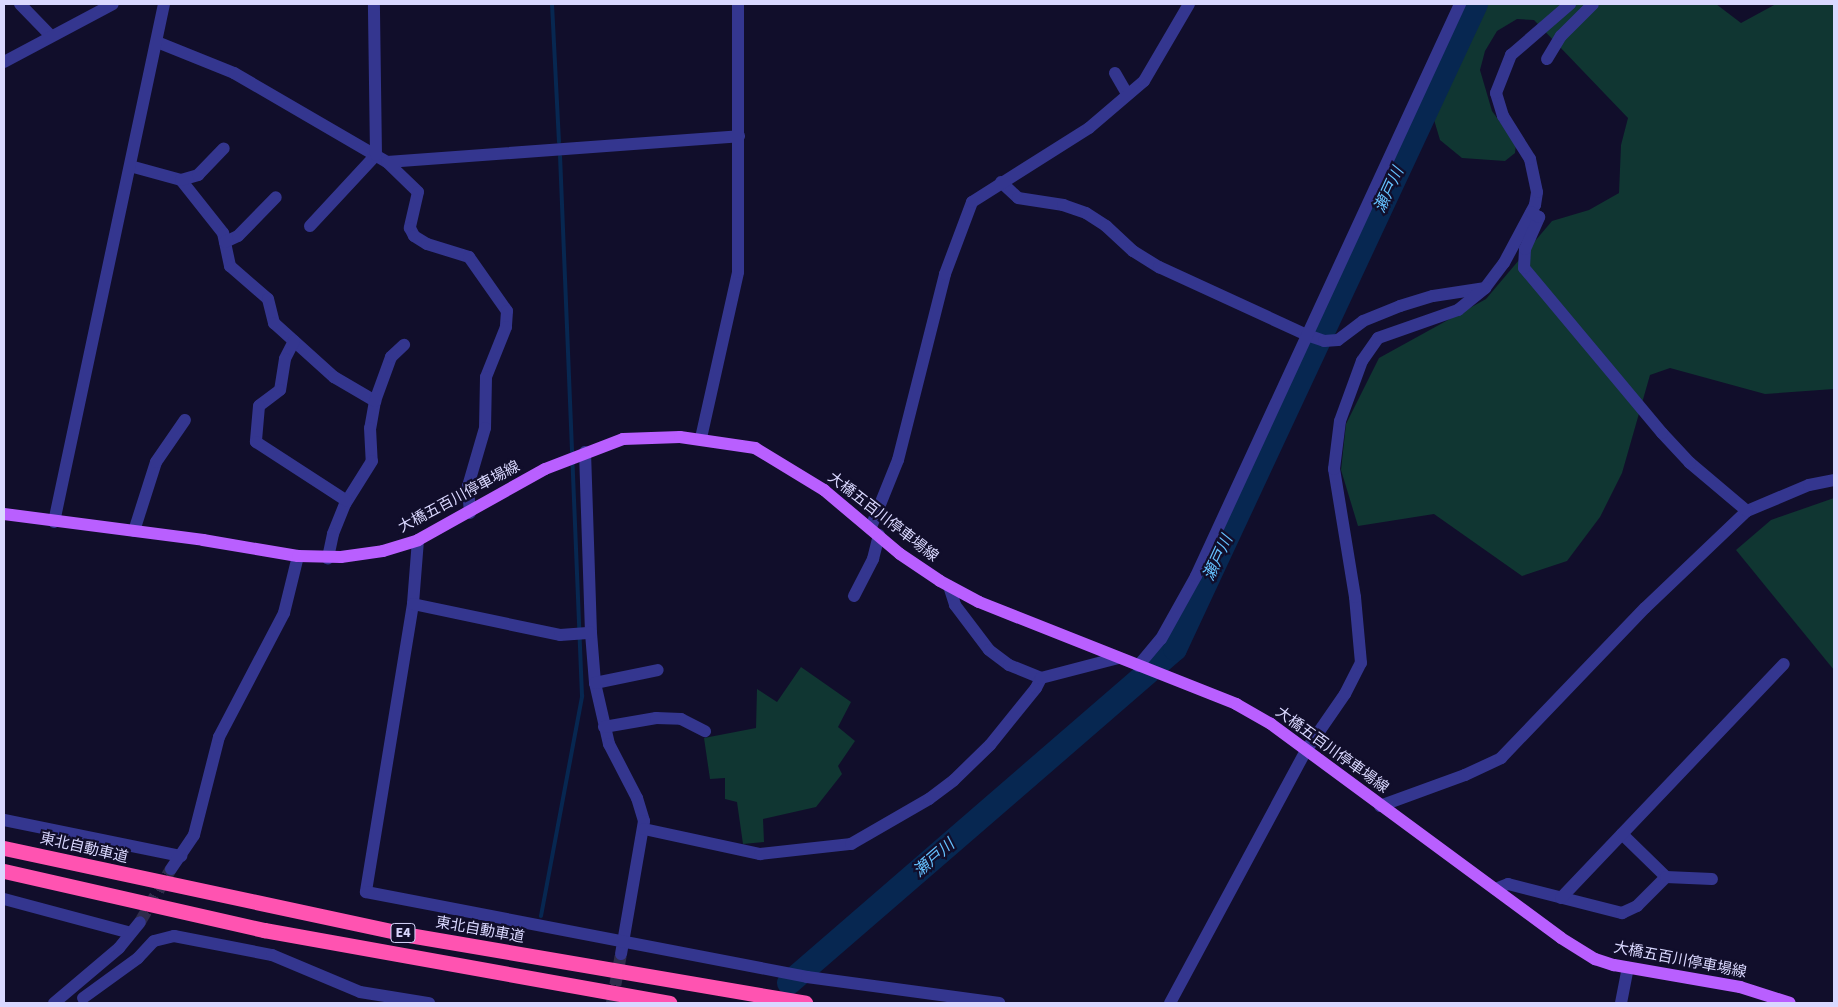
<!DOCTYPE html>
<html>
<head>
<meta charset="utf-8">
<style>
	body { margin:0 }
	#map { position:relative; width:1838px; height:1007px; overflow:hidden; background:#110e2b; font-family:"Source Sans 3","Noto Sans JP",sans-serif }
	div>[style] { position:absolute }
	.green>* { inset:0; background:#103632 }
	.stream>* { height:4px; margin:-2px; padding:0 2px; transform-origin:2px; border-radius:2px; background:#072751 }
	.river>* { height:24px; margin:-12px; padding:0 12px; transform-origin:12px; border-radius:12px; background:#072751 }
	.minor-tunnel>* { height:12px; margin-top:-6px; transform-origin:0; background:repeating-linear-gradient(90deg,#2f2c4b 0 12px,transparent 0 18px) }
	.minor>* { height:12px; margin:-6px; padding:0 6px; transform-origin:6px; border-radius:6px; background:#34368f }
	.major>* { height:12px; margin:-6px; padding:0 6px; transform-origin:6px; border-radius:6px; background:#b95fff }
	.highway>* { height:15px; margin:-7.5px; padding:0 7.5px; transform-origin:7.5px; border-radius:7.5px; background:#ff53b1 }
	span { translate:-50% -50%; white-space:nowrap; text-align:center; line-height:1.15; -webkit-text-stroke:4.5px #110e2b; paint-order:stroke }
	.shield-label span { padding:1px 4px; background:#110e2b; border:1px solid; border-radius:4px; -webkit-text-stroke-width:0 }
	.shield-label { font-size:14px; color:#dad8ff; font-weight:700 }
	.street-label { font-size:15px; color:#dad8ff }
	.water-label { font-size:16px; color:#66c2ff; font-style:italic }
	.frame { position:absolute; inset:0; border:5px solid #dad8ff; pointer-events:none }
</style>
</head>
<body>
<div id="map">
	<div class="green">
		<div style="clip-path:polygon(1483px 4px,1716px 4px,1741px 23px,1776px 4px,1834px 4px,1834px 389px,1765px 394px,1670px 368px,1650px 375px,1622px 473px,1600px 517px,1567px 561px,1522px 576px,1434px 514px,1358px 526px,1341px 470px,1346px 424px,1379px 358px,1486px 299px,1552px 221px,1589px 210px,1619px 193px,1621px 145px,1628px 118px,1534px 20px,1517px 19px,1497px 31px,1485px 51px,1480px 70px,1492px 111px,1516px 144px,1515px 153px,1505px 161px,1462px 158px,1440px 140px,1432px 113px)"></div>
		<div style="clip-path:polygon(1834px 498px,1834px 670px,1736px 550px,1771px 520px)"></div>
		<div style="clip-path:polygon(801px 667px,851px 702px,838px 727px,855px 741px,838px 766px,842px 774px,816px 807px,763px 819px,764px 842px,743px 844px,737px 802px,725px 799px,725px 778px,710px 779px,704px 738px,756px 728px,757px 689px,777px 702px)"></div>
	</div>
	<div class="stream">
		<div style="left:552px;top:4px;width:138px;rotate:87.1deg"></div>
		<div style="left:541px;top:916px;width:224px;rotate:-79.4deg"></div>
		<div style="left:582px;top:696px;width:540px;rotate:-92.33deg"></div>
	</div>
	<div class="river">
		<div style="left:789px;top:983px;width:510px;rotate:-40.87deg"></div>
		<div style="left:1175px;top:649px;width:712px;rotate:-64.98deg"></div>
	</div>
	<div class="minor-tunnel">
		<div style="left:140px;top:922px;width:61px;rotate:-59.7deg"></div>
		<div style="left:612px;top:1003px;width:50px;rotate:-79.6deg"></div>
	</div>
	<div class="minor">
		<div style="left:20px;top:4px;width:43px;rotate:45.9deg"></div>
		<div style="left:157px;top:42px;width:83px;rotate:21.9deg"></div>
		<div style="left:234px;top:73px;width:177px;rotate:30.2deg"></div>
		<div style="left:387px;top:162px;width:353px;rotate:-4.2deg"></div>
		<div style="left:1547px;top:59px;width:27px;rotate:-59deg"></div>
		<div style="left:1561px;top:36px;width:45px;rotate:-45deg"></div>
		<div style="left:4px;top:62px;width:123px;rotate:-28deg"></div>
		<div style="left:1115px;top:73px;width:24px;rotate:60deg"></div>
		<div style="left:387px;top:162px;width:43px;rotate:44.1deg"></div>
		<div style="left:418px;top:192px;width:37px;rotate:103deg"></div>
		<div style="left:410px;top:228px;width:9px;rotate:63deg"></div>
		<div style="left:414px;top:236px;width:15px;rotate:32deg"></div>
		<div style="left:427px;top:244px;width:44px;rotate:17.2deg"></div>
		<div style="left:469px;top:257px;width:66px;rotate:54.9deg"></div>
		<div style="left:507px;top:311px;width:16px;rotate:94deg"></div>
		<div style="left:506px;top:327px;width:54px;rotate:111.8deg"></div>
		<div style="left:486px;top:377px;width:51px;rotate:91.1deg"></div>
		<div style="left:485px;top:428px;width:60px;rotate:106.3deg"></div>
		<div style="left:468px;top:486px;width:27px;rotate:86deg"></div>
		<div style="left:130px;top:166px;width:53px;rotate:15.4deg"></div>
		<div style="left:181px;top:180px;width:68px;rotate:51.6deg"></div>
		<div style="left:223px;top:233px;width:34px;rotate:78deg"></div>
		<div style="left:230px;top:266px;width:50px;rotate:41deg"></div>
		<div style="left:268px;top:299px;width:25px;rotate:76deg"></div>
		<div style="left:274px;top:323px;width:81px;rotate:42deg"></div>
		<div style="left:334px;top:377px;width:48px;rotate:30.3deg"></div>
		<div style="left:375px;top:401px;width:27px;rotate:100deg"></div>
		<div style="left:370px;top:428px;width:33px;rotate:87deg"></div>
		<div style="left:372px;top:461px;width:51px;rotate:122.1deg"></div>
		<div style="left:345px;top:504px;width:32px;rotate:112deg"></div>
		<div style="left:333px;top:534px;width:25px;rotate:102deg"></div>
		<div style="left:181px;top:180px;width:18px;rotate:-16deg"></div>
		<div style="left:198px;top:175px;width:37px;rotate:-46deg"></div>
		<div style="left:1001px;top:182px;width:23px;rotate:43deg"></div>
		<div style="left:1018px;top:198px;width:46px;rotate:8.8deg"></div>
		<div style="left:1063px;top:205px;width:24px;rotate:19deg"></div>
		<div style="left:1086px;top:213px;width:24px;rotate:33deg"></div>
		<div style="left:1106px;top:226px;width:37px;rotate:43deg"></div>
		<div style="left:1133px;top:251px;width:31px;rotate:32deg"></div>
		<div style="left:1159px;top:267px;width:163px;rotate:24.7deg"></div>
		<div style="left:1307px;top:335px;width:18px;rotate:19deg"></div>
		<div style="left:1324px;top:341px;width:14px;rotate:-4deg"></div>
		<div style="left:1338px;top:340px;width:31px;rotate:-37deg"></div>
		<div style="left:1363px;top:321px;width:40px;rotate:-22deg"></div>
		<div style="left:1400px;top:306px;width:34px;rotate:-17deg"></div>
		<div style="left:1433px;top:296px;width:53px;rotate:-8.7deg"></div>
		<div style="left:1485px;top:288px;width:31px;rotate:-53deg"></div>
		<div style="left:1504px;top:263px;width:66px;rotate:-61.9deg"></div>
		<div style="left:1535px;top:205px;width:13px;rotate:-81deg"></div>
		<div style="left:1537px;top:192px;width:34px;rotate:-102deg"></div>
		<div style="left:1530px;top:159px;width:51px;rotate:-122.1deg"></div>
		<div style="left:1503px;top:116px;width:24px;rotate:-107deg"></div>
		<div style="left:1496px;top:93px;width:41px;rotate:-68.5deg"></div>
		<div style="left:1511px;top:55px;width:78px;rotate:-40.8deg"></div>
		<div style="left:310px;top:226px;width:97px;rotate:-47.1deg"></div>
		<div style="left:376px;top:155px;width:151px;rotate:-90.8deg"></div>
		<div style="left:225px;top:242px;width:14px;rotate:-25deg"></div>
		<div style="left:238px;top:236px;width:54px;rotate:-45.7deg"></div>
		<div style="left:294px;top:341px;width:20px;rotate:117deg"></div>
		<div style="left:285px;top:359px;width:31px;rotate:99deg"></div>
		<div style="left:280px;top:390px;width:26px;rotate:143deg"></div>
		<div style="left:259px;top:406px;width:36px;rotate:95deg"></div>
		<div style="left:256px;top:442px;width:108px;rotate:33deg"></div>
		<div style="left:375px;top:401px;width:47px;rotate:-70deg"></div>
		<div style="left:391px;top:357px;width:18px;rotate:-43deg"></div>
		<div style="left:701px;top:438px;width:170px;rotate:-77.4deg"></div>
		<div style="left:738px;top:272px;width:268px;rotate:-90deg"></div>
		<div style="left:585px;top:452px;width:181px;rotate:88.1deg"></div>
		<div style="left:591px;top:633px;width:50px;rotate:85.4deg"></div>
		<div style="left:595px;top:683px;width:63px;rotate:77.1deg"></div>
		<div style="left:609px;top:744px;width:61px;rotate:62.6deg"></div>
		<div style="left:637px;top:798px;width:24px;rotate:73deg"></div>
		<div style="left:644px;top:821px;width:135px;rotate:99.8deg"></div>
		<div style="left:1747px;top:511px;width:67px;rotate:-22.8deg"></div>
		<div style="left:1809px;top:485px;width:25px;rotate:-11deg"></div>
		<div style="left:54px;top:522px;width:530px;rotate:-78.01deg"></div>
		<div style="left:871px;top:527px;width:72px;rotate:-68.1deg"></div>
		<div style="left:898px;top:460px;width:192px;rotate:-75.8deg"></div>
		<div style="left:945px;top:274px;width:77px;rotate:-69.4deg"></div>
		<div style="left:972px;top:202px;width:138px;rotate:-32.3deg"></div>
		<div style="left:1089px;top:128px;width:72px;rotate:-40.5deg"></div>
		<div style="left:1144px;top:81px;width:89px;rotate:-59.7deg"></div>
		<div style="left:134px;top:531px;width:72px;rotate:-72.3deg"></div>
		<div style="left:156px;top:462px;width:51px;rotate:-55.4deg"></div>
		<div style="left:418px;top:540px;width:64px;rotate:94.5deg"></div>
		<div style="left:413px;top:604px;width:292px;rotate:99.3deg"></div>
		<div style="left:366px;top:892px;width:449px;rotate:10.9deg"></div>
		<div style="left:807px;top:977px;width:194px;rotate:7.7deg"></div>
		<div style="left:949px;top:586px;width:20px;rotate:72deg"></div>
		<div style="left:955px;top:605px;width:56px;rotate:52.9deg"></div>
		<div style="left:989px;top:650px;width:25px;rotate:37deg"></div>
		<div style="left:1009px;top:665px;width:35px;rotate:22deg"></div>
		<div style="left:854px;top:596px;width:42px;rotate:-62.8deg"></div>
		<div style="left:873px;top:559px;width:25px;rotate:-76deg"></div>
		<div style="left:413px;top:604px;width:150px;rotate:11.9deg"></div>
		<div style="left:560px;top:635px;width:31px;rotate:-4deg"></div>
		<div style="left:1138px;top:666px;width:35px;rotate:-50deg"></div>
		<div style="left:1161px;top:639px;width:72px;rotate:-60.9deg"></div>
		<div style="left:1196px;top:576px;width:630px;rotate:-65.22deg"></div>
		<div style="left:595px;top:683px;width:64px;rotate:-11.7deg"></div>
		<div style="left:604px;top:727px;width:53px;rotate:-9.8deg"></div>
		<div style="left:656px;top:718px;width:25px;rotate:2deg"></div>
		<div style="left:681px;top:719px;width:27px;rotate:27deg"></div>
		<div style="left:1380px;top:806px;width:90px;rotate:-20deg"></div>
		<div style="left:1465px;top:775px;width:40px;rotate:-25deg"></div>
		<div style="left:1501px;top:758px;width:208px;rotate:-46.2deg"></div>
		<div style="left:1645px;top:608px;width:141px;rotate:-43.6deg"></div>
		<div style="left:1747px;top:511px;width:75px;rotate:-139.9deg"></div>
		<div style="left:1690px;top:463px;width:41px;rotate:-133deg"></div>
		<div style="left:1662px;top:433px;width:215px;rotate:-129.9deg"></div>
		<div style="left:1524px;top:268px;width:19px;rotate:-87deg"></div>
		<div style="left:1525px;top:249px;width:35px;rotate:-66deg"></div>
		<div style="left:1539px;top:217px;width:9px;rotate:-148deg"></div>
		<div style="left:4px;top:820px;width:181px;rotate:11.5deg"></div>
		<div style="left:644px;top:829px;width:119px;rotate:12.2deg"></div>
		<div style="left:760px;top:854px;width:92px;rotate:-6.3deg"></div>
		<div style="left:851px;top:844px;width:90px;rotate:-30deg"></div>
		<div style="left:929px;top:799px;width:31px;rotate:-37deg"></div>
		<div style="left:954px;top:780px;width:50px;rotate:-44.2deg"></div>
		<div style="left:990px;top:745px;width:73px;rotate:-51.1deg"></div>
		<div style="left:1036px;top:688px;width:11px;rotate:-63deg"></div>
		<div style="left:1041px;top:678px;width:80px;rotate:-14.6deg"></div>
		<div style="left:1622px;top:834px;width:62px;rotate:44.3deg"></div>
		<div style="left:171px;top:869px;width:41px;rotate:-55.9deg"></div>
		<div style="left:194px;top:835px;width:101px;rotate:-75.7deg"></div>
		<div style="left:219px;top:737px;width:140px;rotate:-62.3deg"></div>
		<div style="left:284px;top:613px;width:59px;rotate:-76.2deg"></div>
		<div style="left:1495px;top:889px;width:14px;rotate:-21deg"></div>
		<div style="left:1508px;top:884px;width:118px;rotate:14.3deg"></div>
		<div style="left:1622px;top:913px;width:17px;rotate:-25deg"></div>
		<div style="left:1637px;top:906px;width:41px;rotate:-45deg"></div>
		<div style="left:1666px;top:877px;width:46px;rotate:2.5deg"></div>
		<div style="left:1561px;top:898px;width:323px;rotate:-46.4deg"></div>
		<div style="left:4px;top:899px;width:131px;rotate:15deg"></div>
		<div style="left:83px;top:998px;width:68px;rotate:-36deg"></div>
		<div style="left:138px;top:958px;width:23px;rotate:-47deg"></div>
		<div style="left:154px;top:941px;width:21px;rotate:-14deg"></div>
		<div style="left:174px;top:936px;width:100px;rotate:11deg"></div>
		<div style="left:272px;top:955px;width:95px;rotate:22.8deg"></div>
		<div style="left:360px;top:992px;width:70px;rotate:9.1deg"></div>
		<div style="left:54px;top:1003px;width:85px;rotate:-40.2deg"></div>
		<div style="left:119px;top:948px;width:33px;rotate:-51deg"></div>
		<div style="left:1170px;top:1003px;width:289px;rotate:-61.7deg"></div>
		<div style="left:1307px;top:749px;width:67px;rotate:-55.4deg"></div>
		<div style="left:1345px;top:694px;width:35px;rotate:-63deg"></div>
		<div style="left:1361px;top:663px;width:66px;rotate:-95.2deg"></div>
		<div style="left:1355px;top:597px;width:130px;rotate:-99.3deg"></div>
		<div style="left:1334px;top:469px;width:48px;rotate:-82.9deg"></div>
		<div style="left:1340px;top:421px;width:64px;rotate:-69.9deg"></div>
		<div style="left:1362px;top:361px;width:28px;rotate:-55deg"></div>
		<div style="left:1378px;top:338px;width:85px;rotate:-19.3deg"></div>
		<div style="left:1458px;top:310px;width:35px;rotate:-39deg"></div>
		<div style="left:1621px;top:1003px;width:36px;rotate:-79deg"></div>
	</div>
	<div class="major">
		<div style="left:4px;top:514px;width:201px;rotate:7.4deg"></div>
		<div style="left:203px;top:540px;width:96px;rotate:9.6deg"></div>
		<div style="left:298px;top:556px;width:43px;rotate:1.3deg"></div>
		<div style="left:341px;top:557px;width:42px;rotate:-8.1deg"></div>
		<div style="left:383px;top:551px;width:37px;rotate:-17deg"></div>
		<div style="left:418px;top:540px;width:145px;rotate:-29.2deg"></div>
		<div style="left:545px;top:469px;width:84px;rotate:-21deg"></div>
		<div style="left:623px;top:439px;width:57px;rotate:-2deg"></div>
		<div style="left:680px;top:437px;width:76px;rotate:8.3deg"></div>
		<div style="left:755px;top:448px;width:81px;rotate:31.3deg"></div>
		<div style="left:824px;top:490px;width:99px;rotate:40.1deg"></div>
		<div style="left:900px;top:554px;width:48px;rotate:34deg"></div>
		<div style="left:940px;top:581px;width:44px;rotate:28.3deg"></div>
		<div style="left:979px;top:602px;width:277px;rotate:21.6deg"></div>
		<div style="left:1236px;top:704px;width:40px;rotate:29.7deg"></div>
		<div style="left:1271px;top:724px;width:360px;rotate:36.4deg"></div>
		<div style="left:1561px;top:938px;width:40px;rotate:32deg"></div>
		<div style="left:1595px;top:959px;width:20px;rotate:18deg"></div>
		<div style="left:1614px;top:965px;width:128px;rotate:9.9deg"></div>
		<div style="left:1740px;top:987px;width:52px;rotate:17.7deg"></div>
	</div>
	<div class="highway">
		<div style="left:4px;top:848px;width:414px;rotate:12.1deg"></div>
		<div style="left:409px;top:935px;width:402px;rotate:9.7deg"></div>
		<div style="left:4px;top:871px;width:267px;rotate:12.8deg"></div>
		<div style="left:264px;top:930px;width:412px;rotate:10.2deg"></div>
	</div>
	<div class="shield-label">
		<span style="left:403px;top:933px">E4</span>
	</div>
	<div class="street-label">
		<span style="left:459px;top:497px;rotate:-28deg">大橋五百川停車場線</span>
		<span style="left:883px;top:517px;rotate:38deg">大橋五百川停車場線</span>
		<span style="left:1332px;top:750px;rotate:36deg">大橋五百川停車場線</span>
		<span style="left:84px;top:848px;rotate:13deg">東北自動車道</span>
		<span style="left:480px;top:930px;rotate:10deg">東北自動車道</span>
		<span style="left:1680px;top:960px;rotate:11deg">大橋五百川停車場線</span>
	</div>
	<div class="water-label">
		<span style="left:1389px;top:190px;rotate:-65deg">瀬戸川</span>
		<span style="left:1218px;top:558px;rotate:-65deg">瀬戸川</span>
		<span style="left:934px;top:858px;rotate:-41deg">瀬戸川</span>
	</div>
	<div class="frame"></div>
</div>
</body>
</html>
